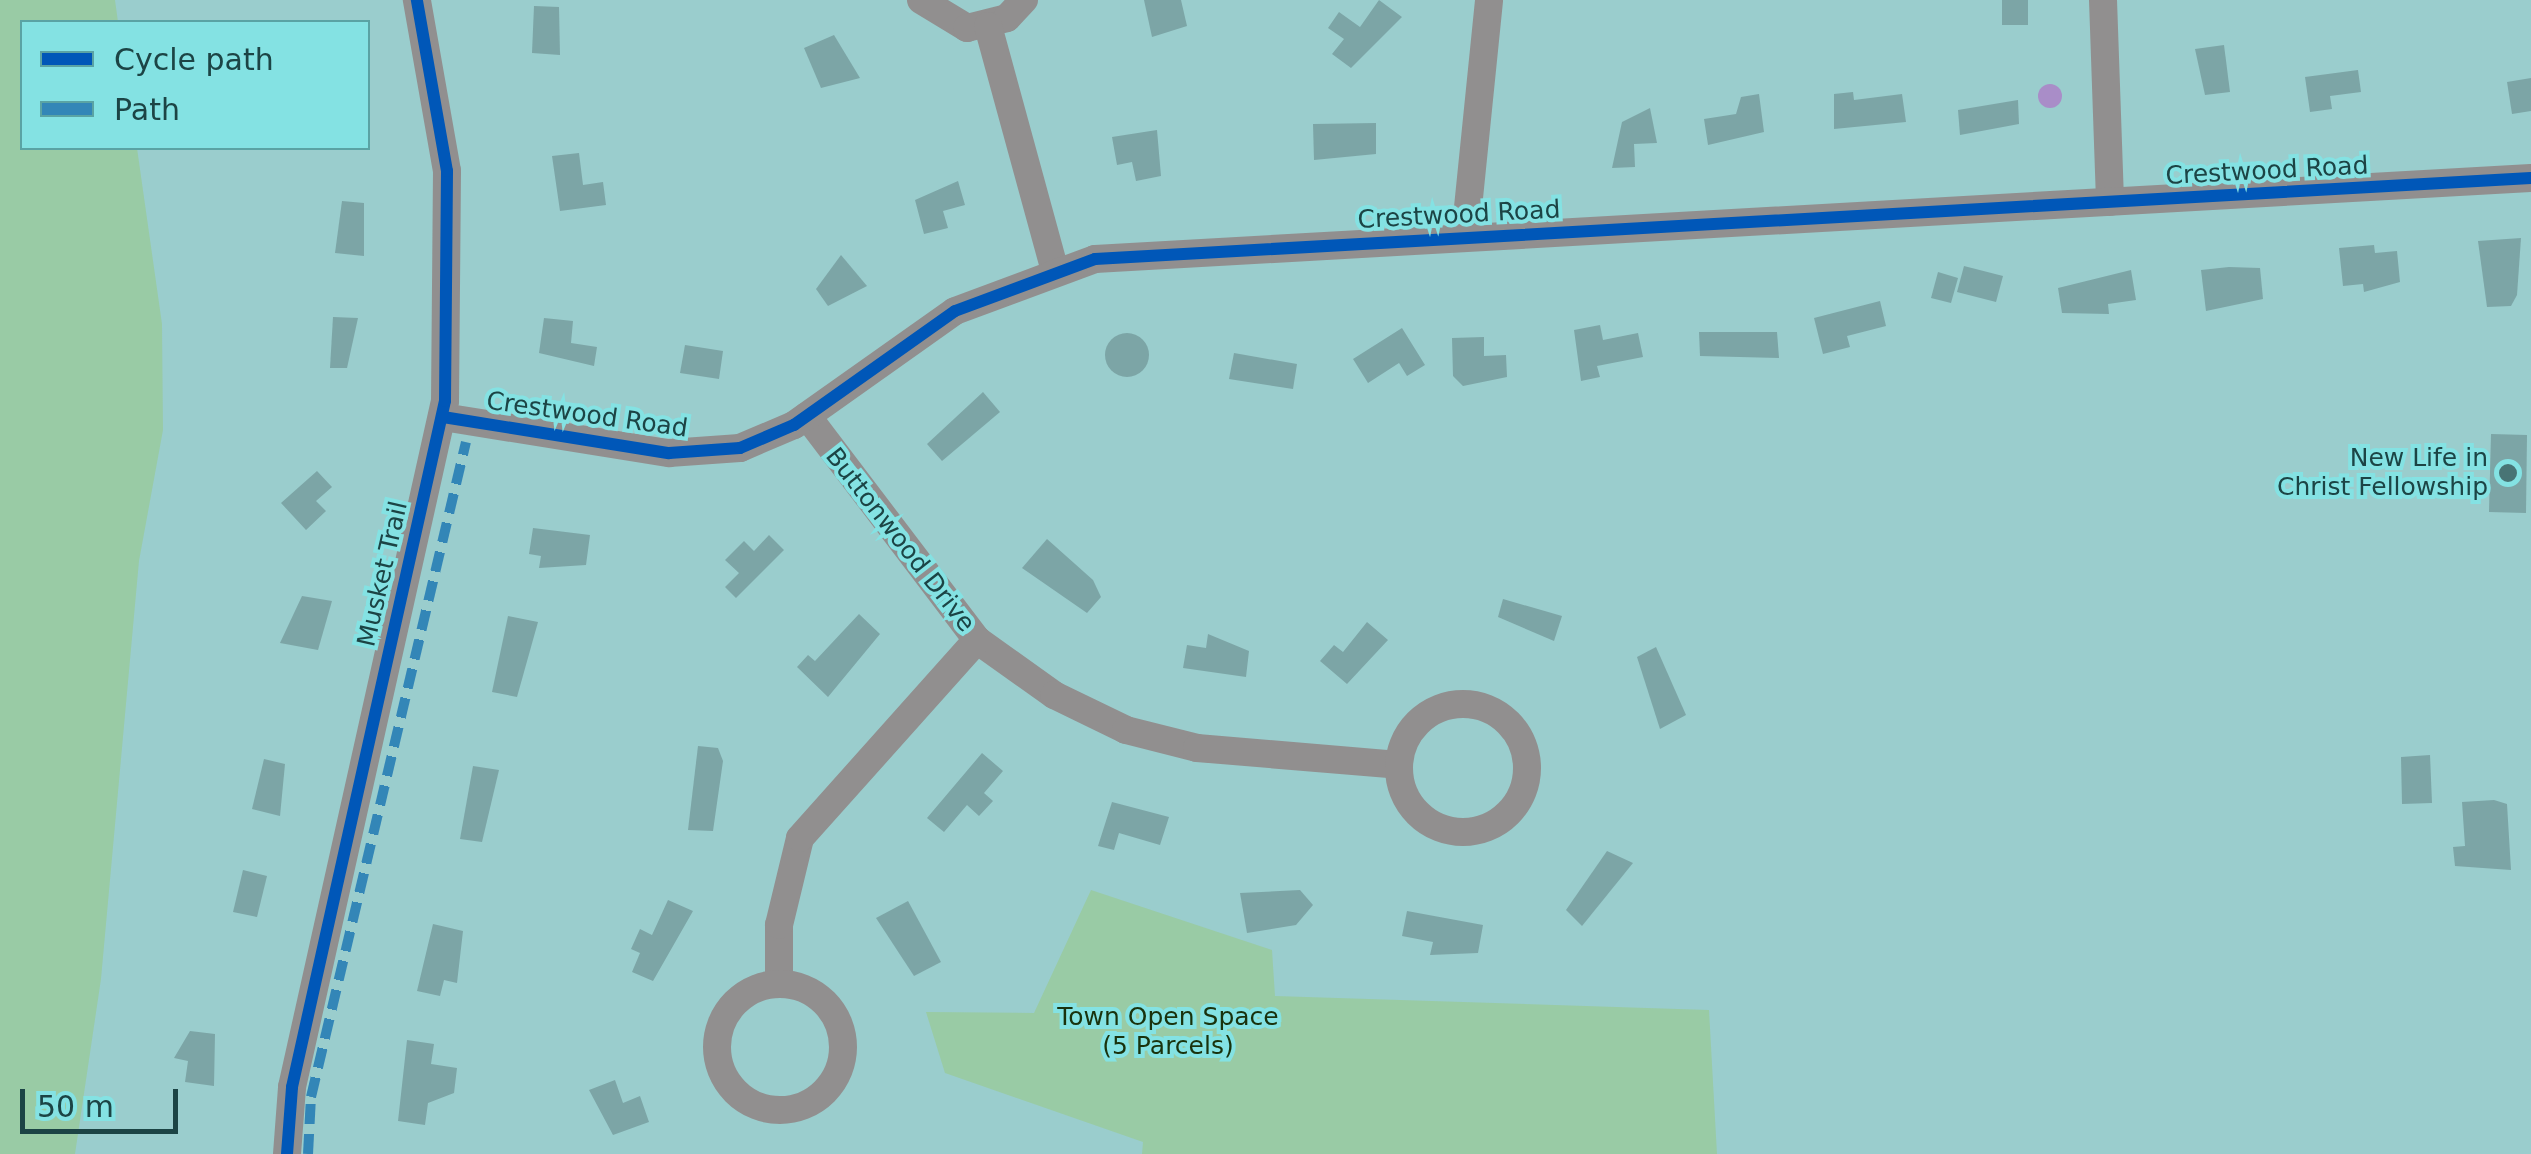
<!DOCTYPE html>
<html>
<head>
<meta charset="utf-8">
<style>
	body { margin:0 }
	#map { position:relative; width:2531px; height:1154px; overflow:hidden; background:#9acdcd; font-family:"DejaVu Sans",sans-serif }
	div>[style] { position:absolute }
	.green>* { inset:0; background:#99cba5 }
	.water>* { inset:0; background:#a98dc8 }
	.round { border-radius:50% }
	.building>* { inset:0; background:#7ca5a6 }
	.minor>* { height:28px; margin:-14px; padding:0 14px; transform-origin:14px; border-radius:14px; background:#918f8f }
	.minor>.ring { margin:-14px; padding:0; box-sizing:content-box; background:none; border:28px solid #918f8f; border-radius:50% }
	.quiet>* { height:10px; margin-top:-5px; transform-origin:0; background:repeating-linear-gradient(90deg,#3386b7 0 20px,transparent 0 30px) }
	.cycleway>* { height:12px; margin:-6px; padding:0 6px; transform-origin:6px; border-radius:6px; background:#0057b8 }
	.dots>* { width:28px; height:28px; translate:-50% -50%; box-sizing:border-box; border:5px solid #84e2e3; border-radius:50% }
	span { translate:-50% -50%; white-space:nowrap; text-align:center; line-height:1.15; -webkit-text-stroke:8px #84e2e3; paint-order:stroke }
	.street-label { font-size:25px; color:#1c4445 }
	.poi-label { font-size:25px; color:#1c4445 }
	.right { translate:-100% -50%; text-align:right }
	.park-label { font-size:25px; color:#19320d }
	.legend { position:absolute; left:20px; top:20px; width:350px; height:130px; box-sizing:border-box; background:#84e2e3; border:2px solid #5aa3a4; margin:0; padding:12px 18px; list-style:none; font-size:30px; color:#1c4445 }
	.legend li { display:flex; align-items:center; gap:20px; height:50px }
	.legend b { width:50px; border:2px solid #5aa3a4 }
	.scale { position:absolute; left:20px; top:1089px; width:158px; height:45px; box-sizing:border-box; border:5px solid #1c4445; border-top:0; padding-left:12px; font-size:30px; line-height:35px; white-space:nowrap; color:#1c4445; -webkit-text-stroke:8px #84e2e3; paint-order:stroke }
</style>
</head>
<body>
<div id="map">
	<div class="green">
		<div style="clip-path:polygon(0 0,115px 0,118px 22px,22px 22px,22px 148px,137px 148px,162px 324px,163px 430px,139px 561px,101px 979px,75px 1154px,0 1154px)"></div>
		<div style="clip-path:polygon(1091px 890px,1272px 950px,1275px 996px,1709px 1010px,1717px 1154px,1142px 1154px,1143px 1142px,945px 1073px,926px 1012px,1034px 1013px)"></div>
	</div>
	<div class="water">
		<div class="round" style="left:2038px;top:84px;width:24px;height:24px"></div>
	</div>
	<div class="building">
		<div style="clip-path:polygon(1144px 0,1181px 0,1187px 26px,1152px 37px)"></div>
		<div style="clip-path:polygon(1379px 0,1402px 17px,1351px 68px,1332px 54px,1344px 39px,1328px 28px,1339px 12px,1360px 27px)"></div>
		<div style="clip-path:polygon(2002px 0,2028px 0,2028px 25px,2002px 25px)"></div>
		<div style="clip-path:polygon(534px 6px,559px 7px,560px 55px,532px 53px)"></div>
		<div style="clip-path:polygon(834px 35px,860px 78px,821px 88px,804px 48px)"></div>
		<div style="clip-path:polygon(2224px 45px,2230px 92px,2205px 95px,2195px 49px)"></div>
		<div style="clip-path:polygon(2358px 70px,2361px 92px,2330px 96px,2332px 109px,2310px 112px,2305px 77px)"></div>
		<div style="clip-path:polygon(2531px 78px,2531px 111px,2512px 114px,2507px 82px)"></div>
		<div style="clip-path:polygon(1853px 92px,1854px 100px,1902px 94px,1906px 122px,1834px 129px,1834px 94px)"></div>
		<div style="clip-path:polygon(1759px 94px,1764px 132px,1708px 145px,1704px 119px,1736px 114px,1741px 97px)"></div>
		<div style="clip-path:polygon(2018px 100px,2019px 124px,1960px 135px,1958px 110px)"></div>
		<div style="clip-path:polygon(1650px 108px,1657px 143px,1634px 144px,1635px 167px,1612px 168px,1622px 122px)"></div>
		<div style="clip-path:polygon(1376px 123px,1376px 154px,1314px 160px,1313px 124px)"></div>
		<div style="clip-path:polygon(1157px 130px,1161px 176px,1136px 181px,1132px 162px,1117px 165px,1112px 137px)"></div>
		<div style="clip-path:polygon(579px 153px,583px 185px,603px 182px,606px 205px,560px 211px,552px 156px)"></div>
		<div style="clip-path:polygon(958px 181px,965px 205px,943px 211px,948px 228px,924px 234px,915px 200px)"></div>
		<div style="clip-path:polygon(342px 201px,364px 203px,364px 256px,335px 253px)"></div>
		<div style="clip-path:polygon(2521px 238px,2517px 295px,2511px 306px,2487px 307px,2478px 241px)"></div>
		<div style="clip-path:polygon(2374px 245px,2375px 253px,2397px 251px,2400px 282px,2364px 292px,2363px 284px,2343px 286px,2339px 248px)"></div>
		<div style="clip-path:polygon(841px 255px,867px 286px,828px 306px,816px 289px)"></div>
		<div style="clip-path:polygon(1964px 266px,2003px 276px,1996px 302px,1957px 292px)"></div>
		<div style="clip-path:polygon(2229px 267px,2260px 268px,2263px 299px,2206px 311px,2201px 270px)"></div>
		<div style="clip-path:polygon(2131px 270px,2136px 300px,2108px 304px,2109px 314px,2062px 313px,2058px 288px)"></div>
		<div style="clip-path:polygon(1938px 272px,1958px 278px,1951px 303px,1931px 298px)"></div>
		<div style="clip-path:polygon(1880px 301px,1886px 326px,1847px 336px,1850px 347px,1823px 354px,1814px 318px)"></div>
		<div style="clip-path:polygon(333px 317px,358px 318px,347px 368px,330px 368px)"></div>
		<div style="clip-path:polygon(544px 318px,573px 321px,571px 343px,597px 347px,594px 366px,539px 353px)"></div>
		<div style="clip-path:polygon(1600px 325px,1603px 340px,1638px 333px,1643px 357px,1597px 366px,1600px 377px,1581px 381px,1574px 330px)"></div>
		<div style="clip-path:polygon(1402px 328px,1425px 365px,1407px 376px,1399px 363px,1368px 383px,1353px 359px)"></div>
		<div style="clip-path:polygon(1699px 332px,1777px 332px,1779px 358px,1700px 356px)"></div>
		<div class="round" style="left:1105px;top:333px;width:44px;height:44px"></div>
		<div style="clip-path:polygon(1484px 337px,1484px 356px,1506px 355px,1507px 377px,1463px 386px,1453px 376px,1452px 338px)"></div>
		<div style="clip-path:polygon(685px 345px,723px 351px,719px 379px,680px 373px)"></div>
		<div style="clip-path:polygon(1234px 353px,1297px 364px,1293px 389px,1229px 379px)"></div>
		<div style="clip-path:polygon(983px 392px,1000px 412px,942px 461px,927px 444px)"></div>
		<div style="clip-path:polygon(2491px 434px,2527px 435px,2526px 513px,2489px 512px)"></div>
		<div style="clip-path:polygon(317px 471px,332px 487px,316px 501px,326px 511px,306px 530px,281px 503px)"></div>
		<div style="clip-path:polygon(533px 528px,590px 535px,586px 565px,539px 568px,541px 556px,529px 554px)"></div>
		<div style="clip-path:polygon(769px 535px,784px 550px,736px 598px,725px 587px,739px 573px,725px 560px,744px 541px,754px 551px)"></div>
		<div style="clip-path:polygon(1047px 539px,1093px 580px,1101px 597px,1087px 613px,1022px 568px)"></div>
		<div style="clip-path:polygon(302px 596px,332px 601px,318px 650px,280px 643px)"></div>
		<div style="clip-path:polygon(1503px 599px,1562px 616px,1554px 641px,1498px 617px)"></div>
		<div style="clip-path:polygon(859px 614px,880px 634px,828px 697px,797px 667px,808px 655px,815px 661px)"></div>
		<div style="clip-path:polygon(508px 616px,538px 622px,517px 697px,492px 692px)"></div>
		<div style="clip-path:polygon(1367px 622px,1388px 640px,1347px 684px,1320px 661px,1334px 645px,1343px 652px)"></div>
		<div style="clip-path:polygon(1208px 634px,1249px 651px,1246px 677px,1183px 668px,1187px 645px,1206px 648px)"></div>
		<div style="clip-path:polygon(1656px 647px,1686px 715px,1660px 729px,1637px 657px)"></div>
		<div style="clip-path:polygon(698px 746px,718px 748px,723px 761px,713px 831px,688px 830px)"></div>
		<div style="clip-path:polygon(982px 753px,1003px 771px,984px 793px,993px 801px,979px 816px,967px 805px,944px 832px,927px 818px)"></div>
		<div style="clip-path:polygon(2430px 755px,2432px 803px,2402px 804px,2401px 757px)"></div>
		<div style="clip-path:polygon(264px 759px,285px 764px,280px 816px,252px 809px)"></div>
		<div style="clip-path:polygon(473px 766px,499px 770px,482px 842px,460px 839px)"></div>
		<div style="clip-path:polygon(2494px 800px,2507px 804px,2511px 870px,2455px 866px,2453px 847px,2465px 846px,2462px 802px)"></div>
		<div style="clip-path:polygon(1112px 802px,1169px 817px,1160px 845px,1119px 833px,1114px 850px,1098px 846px)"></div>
		<div style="clip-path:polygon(1607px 851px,1633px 863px,1582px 926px,1566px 910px)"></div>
		<div style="clip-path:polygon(243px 870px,267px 876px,257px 917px,233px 912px)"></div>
		<div style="clip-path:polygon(1300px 890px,1313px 905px,1296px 925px,1247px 933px,1240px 893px)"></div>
		<div style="clip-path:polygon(668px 900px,693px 911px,653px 981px,632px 972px,640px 953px,631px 949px,640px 929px,652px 935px)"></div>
		<div style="clip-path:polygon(908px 901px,941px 962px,914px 976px,876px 918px)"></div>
		<div style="clip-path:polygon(1407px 911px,1483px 925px,1478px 953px,1430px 955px,1433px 942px,1402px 936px)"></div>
		<div style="clip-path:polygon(433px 924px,463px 931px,457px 983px,444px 980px,440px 996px,417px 991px)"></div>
		<div style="clip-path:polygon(190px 1031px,215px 1034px,214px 1086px,185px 1082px,188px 1061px,174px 1058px)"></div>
		<div style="clip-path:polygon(407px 1040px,434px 1044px,431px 1064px,457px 1068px,454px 1093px,428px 1103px,425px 1125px,398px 1121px)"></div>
		<div style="clip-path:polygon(615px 1080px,623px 1103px,640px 1096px,649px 1122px,613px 1135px,589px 1090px)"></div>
	</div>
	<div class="minor">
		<div style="left:921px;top:0;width:54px;rotate:31.3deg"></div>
		<div style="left:967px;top:28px;width:41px;rotate:-14deg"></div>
		<div style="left:1007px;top:18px;width:25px;rotate:-47deg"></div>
		<div style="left:2103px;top:0;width:202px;rotate:88deg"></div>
		<div style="left:988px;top:26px;width:251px;rotate:74.7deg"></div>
		<div style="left:1465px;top:237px;width:238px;rotate:-84.2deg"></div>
		<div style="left:807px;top:416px;width:281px;rotate:52.8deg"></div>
		<div style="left:977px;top:640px;width:95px;rotate:35.5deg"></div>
		<div style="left:1054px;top:695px;width:80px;rotate:25.9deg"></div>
		<div style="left:1126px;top:730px;width:73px;rotate:14.2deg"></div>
		<div style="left:1197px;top:748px;width:202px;rotate:4.8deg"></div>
		<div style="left:443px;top:417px;width:229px;rotate:9.1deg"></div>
		<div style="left:669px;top:453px;width:71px;rotate:-4deg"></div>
		<div style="left:740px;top:448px;width:59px;rotate:-23.1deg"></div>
		<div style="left:794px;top:425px;width:197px;rotate:-35.3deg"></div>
		<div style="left:955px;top:311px;width:149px;rotate:-20.4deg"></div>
		<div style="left:1095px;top:259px;width:1438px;rotate:-3.23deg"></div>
		<div class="ring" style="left:1399px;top:704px;width:100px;height:100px"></div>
		<div style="left:779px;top:984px;width:59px;rotate:-90deg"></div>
		<div style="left:779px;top:925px;width:89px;rotate:-76.4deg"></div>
		<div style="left:800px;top:838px;width:266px;rotate:-48.2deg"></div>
		<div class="ring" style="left:717px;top:984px;width:98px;height:98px"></div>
		<div style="left:287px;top:1154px;width:67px;rotate:-85.7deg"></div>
		<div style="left:292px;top:1087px;width:703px;rotate:-77.43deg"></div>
		<div style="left:445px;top:401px;width:230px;rotate:-89.5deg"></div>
		<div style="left:447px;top:171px;width:174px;rotate:-100deg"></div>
	</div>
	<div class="quiet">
		<div style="left:308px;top:1154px;width:57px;rotate:-87deg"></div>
		<div style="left:311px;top:1097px;width:673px;rotate:-76.69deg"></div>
	</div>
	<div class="cycleway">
		<div style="left:443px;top:417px;width:229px;rotate:9.1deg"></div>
		<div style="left:669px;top:453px;width:71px;rotate:-4deg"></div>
		<div style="left:740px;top:448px;width:59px;rotate:-23.1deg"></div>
		<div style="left:794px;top:425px;width:197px;rotate:-35.3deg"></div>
		<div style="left:955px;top:311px;width:149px;rotate:-20.4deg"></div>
		<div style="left:1095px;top:259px;width:1438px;rotate:-3.23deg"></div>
		<div style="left:287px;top:1154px;width:67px;rotate:-85.7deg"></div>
		<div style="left:292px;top:1087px;width:703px;rotate:-77.43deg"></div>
		<div style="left:445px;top:401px;width:230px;rotate:-89.5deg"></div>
		<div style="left:447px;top:171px;width:174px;rotate:-100deg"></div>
	</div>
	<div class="dots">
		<div style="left:2508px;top:473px;background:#487475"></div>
	</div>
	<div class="street-label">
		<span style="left:2267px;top:171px;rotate:-3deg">Crestwood Road</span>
		<span style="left:1459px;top:215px;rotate:-3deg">Crestwood Road</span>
		<span style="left:587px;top:415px;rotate:8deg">Crestwood Road</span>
		<span style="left:900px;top:540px;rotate:52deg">Buttonwood Drive</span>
		<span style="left:383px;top:574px;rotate:-77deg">Musket Trail</span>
	</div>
	<div class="poi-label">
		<span class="right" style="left:2488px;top:473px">New Life in<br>Christ Fellowship</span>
	</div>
	<div class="park-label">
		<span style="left:1168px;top:1032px">Town Open Space<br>(5 Parcels)</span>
	</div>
	<ul class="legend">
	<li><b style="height:12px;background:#0057b8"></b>Cycle path</li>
	<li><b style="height:12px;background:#3386b7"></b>Path</li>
	</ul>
	<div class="scale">50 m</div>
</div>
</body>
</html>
